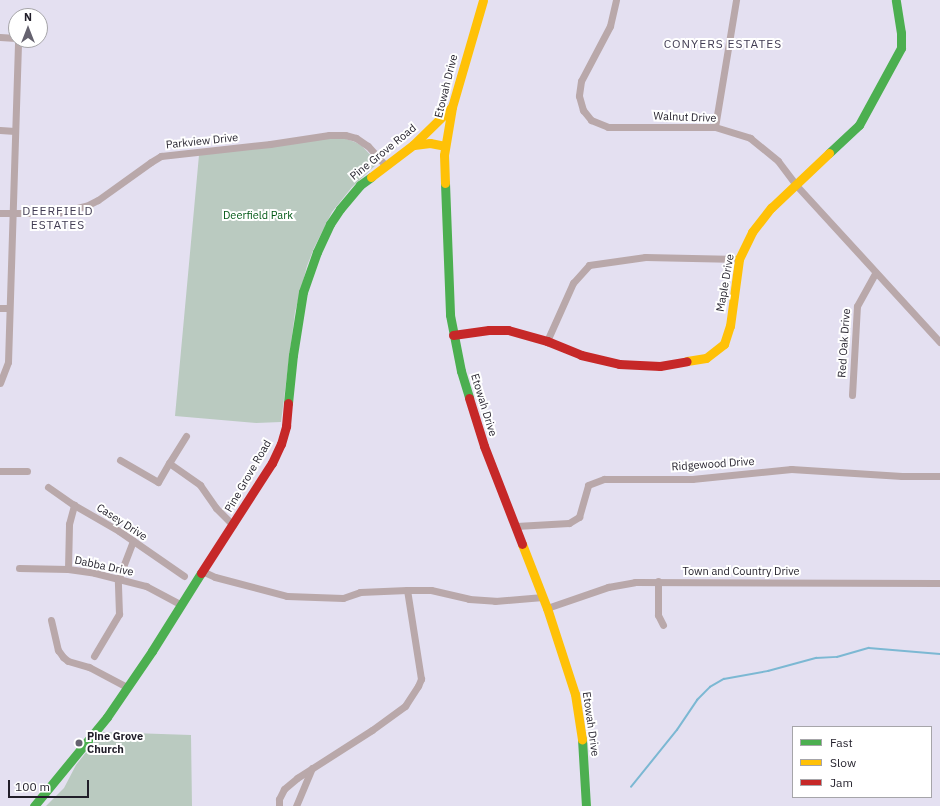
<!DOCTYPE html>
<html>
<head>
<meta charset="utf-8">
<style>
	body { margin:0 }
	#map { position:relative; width:940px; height:806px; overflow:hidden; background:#e4e0f1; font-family:"IBM Plex Sans",sans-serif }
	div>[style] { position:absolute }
	.green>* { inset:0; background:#bacac0 }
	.stream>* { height:1.5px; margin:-0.75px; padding:0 0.75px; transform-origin:0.75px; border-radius:0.75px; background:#7cb8d3 }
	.street>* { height:7px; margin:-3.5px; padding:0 3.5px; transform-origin:3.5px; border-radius:3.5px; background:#b9a8aa }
	.fast>* { height:9px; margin:-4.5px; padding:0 4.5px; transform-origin:4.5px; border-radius:4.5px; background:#4caf50 }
	.slow>* { height:9px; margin:-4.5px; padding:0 4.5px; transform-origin:4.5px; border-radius:4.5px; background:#ffc107 }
	.jam>* { height:9px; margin:-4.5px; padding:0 4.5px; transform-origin:4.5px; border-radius:4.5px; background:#c62828 }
	.dots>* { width:11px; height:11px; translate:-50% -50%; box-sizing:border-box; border:2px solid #fff; border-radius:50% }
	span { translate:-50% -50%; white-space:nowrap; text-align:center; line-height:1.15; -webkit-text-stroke:4px #fff; paint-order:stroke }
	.street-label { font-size:11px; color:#211e29 }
	.park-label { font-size:11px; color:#005815 }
	.poi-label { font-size:11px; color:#211e29; font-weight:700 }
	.left { translate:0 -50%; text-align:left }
	.neighbourhood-label { font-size:12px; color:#423d54; letter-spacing:1px }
	.legend { position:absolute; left:792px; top:726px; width:140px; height:72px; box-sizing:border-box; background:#fff; border:1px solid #a6a5a9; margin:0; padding:5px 7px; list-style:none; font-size:12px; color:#211e29 }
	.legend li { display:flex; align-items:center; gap:8px; height:20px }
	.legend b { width:20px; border:1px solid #a6a5a9 }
	.north { position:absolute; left:8px; top:8px; width:40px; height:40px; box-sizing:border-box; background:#fff; border:1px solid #a6a5a9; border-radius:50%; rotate:0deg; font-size:11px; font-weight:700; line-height:16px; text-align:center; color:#211e29 }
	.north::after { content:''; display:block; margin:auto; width:14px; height:18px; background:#65626f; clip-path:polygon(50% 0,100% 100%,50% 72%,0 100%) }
	.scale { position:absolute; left:8px; top:780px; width:81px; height:18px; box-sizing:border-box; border:2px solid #211e29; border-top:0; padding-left:5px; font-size:12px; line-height:14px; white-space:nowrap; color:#211e29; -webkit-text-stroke:3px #fff; paint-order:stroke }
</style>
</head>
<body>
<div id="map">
	<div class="green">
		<div style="clip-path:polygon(332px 138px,346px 139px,355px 142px,362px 146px,378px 163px,352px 187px,332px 212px,314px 248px,307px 266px,295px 312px,281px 422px,256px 423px,175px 416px,199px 155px)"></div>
		<div style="clip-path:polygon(102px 732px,191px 735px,192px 806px,46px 806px,64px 788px,76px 765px)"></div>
	</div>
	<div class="stream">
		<div style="left:631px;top:787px;width:73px;rotate:-51.1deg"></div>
		<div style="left:677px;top:730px;width:36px;rotate:-56deg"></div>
		<div style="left:697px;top:700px;width:18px;rotate:-45deg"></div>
		<div style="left:710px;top:687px;width:16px;rotate:-30deg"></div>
		<div style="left:724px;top:679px;width:45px;rotate:-10.3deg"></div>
		<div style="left:768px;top:671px;width:50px;rotate:-15.2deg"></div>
		<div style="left:816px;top:658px;width:21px;rotate:-3deg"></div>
		<div style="left:837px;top:657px;width:33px;rotate:-16deg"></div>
		<div style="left:869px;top:648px;width:71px;rotate:4.8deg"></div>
	</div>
	<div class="street">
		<div style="left:616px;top:0;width:27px;rotate:103deg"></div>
		<div style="left:610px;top:26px;width:62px;rotate:117.8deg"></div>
		<div style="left:581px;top:81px;width:15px;rotate:98deg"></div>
		<div style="left:579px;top:96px;width:15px;rotate:74deg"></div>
		<div style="left:583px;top:110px;width:13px;rotate:51deg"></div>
		<div style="left:591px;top:120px;width:18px;rotate:22deg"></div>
		<div style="left:608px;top:127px;width:107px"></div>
		<div style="left:715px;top:127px;width:37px;rotate:17deg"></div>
		<div style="left:750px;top:138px;width:36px;rotate:39deg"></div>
		<div style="left:778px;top:161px;width:30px;rotate:53deg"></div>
		<div style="left:796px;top:185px;width:213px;rotate:47.5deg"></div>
		<div style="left:0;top:37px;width:16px;rotate:4deg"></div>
		<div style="left:715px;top:127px;width:129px;rotate:-80.6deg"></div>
		<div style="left:0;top:130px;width:15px;rotate:4deg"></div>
		<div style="left:0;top:213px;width:57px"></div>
		<div style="left:57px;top:213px;width:30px;rotate:-14deg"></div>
		<div style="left:86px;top:206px;width:13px;rotate:-27deg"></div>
		<div style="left:98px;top:200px;width:65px;rotate:-35.6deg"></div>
		<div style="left:151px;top:162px;width:12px;rotate:-31deg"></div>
		<div style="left:161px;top:156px;width:110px;rotate:-6.3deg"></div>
		<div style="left:270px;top:144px;width:60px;rotate:-8.7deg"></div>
		<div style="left:329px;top:135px;width:16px"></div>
		<div style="left:345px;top:135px;width:11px;rotate:15deg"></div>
		<div style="left:356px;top:138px;width:14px;rotate:34deg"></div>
		<div style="left:368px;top:146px;width:25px;rotate:48deg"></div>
		<div style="left:0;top:308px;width:9px"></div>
		<div style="left:547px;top:341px;width:64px;rotate:-65.9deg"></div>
		<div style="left:573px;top:283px;width:24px;rotate:-48deg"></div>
		<div style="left:589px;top:265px;width:57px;rotate:-8.1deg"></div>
		<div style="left:645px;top:257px;width:94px;rotate:1.2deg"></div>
		<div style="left:0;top:383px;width:22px;rotate:-69deg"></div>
		<div style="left:8px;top:362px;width:322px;rotate:-88.2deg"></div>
		<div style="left:852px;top:395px;width:89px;rotate:-86.8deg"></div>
		<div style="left:857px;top:306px;width:38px;rotate:-61deg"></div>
		<div style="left:186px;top:436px;width:32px;rotate:122deg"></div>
		<div style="left:169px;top:463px;width:38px;rotate:35deg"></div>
		<div style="left:200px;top:485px;width:28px;rotate:55deg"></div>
		<div style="left:216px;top:508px;width:24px;rotate:45deg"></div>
		<div style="left:120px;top:460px;width:44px;rotate:30.1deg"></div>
		<div style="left:158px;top:482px;width:22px;rotate:-60deg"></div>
		<div style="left:0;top:471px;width:27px"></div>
		<div style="left:48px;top:487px;width:32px;rotate:35deg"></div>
		<div style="left:74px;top:505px;width:52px;rotate:30deg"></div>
		<div style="left:119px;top:531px;width:79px;rotate:34.7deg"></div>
		<div style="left:516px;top:526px;width:53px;rotate:-3.2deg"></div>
		<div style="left:569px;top:523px;width:12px;rotate:-31deg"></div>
		<div style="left:579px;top:517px;width:33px;rotate:-74deg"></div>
		<div style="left:588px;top:485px;width:17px;rotate:-21deg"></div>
		<div style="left:604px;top:479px;width:88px"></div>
		<div style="left:692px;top:479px;width:100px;rotate:-5.8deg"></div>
		<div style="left:791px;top:469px;width:111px;rotate:3.6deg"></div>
		<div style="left:902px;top:476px;width:38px"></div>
		<div style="left:19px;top:568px;width:49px;rotate:1.2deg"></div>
		<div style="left:68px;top:569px;width:27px;rotate:8deg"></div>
		<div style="left:95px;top:573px;width:53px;rotate:14.3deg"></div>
		<div style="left:146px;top:586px;width:38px;rotate:28deg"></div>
		<div style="left:68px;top:569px;width:45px;rotate:-88.7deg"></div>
		<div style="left:69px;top:524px;width:20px;rotate:-75deg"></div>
		<div style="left:202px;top:571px;width:14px;rotate:25deg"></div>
		<div style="left:215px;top:577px;width:74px;rotate:14.8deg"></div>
		<div style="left:287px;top:596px;width:56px;rotate:2deg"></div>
		<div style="left:343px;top:598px;width:18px;rotate:-19deg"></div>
		<div style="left:360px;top:592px;width:47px;rotate:-2.4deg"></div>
		<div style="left:407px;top:590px;width:24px"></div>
		<div style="left:431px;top:590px;width:39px;rotate:13deg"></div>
		<div style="left:469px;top:599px;width:26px;rotate:4deg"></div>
		<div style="left:495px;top:601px;width:48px;rotate:-4.8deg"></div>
		<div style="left:658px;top:581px;width:34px;rotate:90deg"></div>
		<div style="left:658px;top:615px;width:11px;rotate:63deg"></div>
		<div style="left:547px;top:608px;width:65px;rotate:-19deg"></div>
		<div style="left:608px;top:587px;width:27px;rotate:-10deg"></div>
		<div style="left:635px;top:582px;width:305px;rotate:0.2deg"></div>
		<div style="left:51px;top:620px;width:31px;rotate:77deg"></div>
		<div style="left:58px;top:650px;width:9px;rotate:54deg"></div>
		<div style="left:63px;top:657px;width:6px;rotate:39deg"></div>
		<div style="left:68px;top:661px;width:22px;rotate:16deg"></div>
		<div style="left:89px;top:667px;width:43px;rotate:27.8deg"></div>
		<div style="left:94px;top:656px;width:49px;rotate:-59.2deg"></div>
		<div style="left:119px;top:614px;width:34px;rotate:-92deg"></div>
		<div style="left:118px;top:580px;width:42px;rotate:-69deg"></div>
		<div style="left:279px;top:806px;width:7px;rotate:-90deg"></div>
		<div style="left:279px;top:799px;width:11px;rotate:-63deg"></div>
		<div style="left:284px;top:789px;width:17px;rotate:-40deg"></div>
		<div style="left:297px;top:778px;width:89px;rotate:-32.6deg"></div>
		<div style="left:372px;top:730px;width:41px;rotate:-36deg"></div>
		<div style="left:405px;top:706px;width:24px;rotate:-57deg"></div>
		<div style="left:418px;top:686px;width:8px;rotate:-67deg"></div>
		<div style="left:421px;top:679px;width:90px;rotate:-98.9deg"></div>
		<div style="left:296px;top:806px;width:41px;rotate:-67.2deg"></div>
	</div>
	<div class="fast">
		<div style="left:829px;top:153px;width:41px;rotate:-43deg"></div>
		<div style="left:859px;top:125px;width:88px;rotate:-61.4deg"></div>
		<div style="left:901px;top:48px;width:15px;rotate:-90deg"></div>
		<div style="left:901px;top:33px;width:33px;rotate:-99deg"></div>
		<div style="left:445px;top:183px;width:132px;rotate:87.8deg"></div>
		<div style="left:450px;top:315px;width:57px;rotate:78.9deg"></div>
		<div style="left:461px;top:371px;width:28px;rotate:73deg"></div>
		<div style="left:288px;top:403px;width:48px;rotate:-84.1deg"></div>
		<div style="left:293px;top:355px;width:64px;rotate:-81deg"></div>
		<div style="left:303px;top:292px;width:42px;rotate:-70.7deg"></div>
		<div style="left:317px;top:252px;width:31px;rotate:-65deg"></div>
		<div style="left:330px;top:224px;width:18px;rotate:-56deg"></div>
		<div style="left:340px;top:209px;width:31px;rotate:-50deg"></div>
		<div style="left:360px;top:185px;width:14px;rotate:-36deg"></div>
		<div style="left:582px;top:739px;width:67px;rotate:86.6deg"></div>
		<div style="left:34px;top:806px;width:115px;rotate:-50.6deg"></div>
		<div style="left:107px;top:717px;width:80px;rotate:-55.7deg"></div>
		<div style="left:152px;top:651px;width:92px;rotate:-57.9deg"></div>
	</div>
	<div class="slow">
		<div style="left:414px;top:145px;width:16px;rotate:-7deg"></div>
		<div style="left:430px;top:143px;width:15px;rotate:11deg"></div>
		<div style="left:371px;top:177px;width:53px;rotate:-37.3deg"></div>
		<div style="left:413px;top:145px;width:54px;rotate:-44.3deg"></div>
		<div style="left:445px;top:183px;width:28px;rotate:-92deg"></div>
		<div style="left:444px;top:155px;width:49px;rotate:-80.5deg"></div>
		<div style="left:452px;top:107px;width:111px;rotate:-73.8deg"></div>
		<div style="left:687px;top:361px;width:19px;rotate:-9deg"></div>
		<div style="left:706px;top:358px;width:23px;rotate:-38deg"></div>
		<div style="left:724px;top:344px;width:19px;rotate:-72deg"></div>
		<div style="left:730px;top:326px;width:68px;rotate:-82.3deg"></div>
		<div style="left:739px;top:259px;width:30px;rotate:-64deg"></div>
		<div style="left:752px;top:232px;width:31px;rotate:-52deg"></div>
		<div style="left:771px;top:208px;width:80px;rotate:-43.5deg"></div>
		<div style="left:522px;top:544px;width:69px;rotate:68.7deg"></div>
		<div style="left:547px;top:608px;width:90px;rotate:72deg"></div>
		<div style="left:575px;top:694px;width:46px;rotate:81.2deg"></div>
	</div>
	<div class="jam">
		<div style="left:453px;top:335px;width:36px;rotate:-8deg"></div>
		<div style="left:489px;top:330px;width:19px"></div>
		<div style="left:508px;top:330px;width:41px;rotate:15.8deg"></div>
		<div style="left:547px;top:341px;width:37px;rotate:22deg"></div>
		<div style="left:581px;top:355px;width:39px;rotate:13deg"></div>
		<div style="left:619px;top:364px;width:41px;rotate:2.8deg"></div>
		<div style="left:660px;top:366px;width:27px;rotate:-10deg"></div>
		<div style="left:469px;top:398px;width:50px;rotate:72.6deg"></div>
		<div style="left:484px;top:446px;width:105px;rotate:68.8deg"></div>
		<div style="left:201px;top:573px;width:131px;rotate:-57.2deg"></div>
		<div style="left:272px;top:463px;width:21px;rotate:-65deg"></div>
		<div style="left:281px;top:444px;width:19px;rotate:-74deg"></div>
		<div style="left:286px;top:426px;width:23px;rotate:-85deg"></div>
	</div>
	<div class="dots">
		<div style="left:79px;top:743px;background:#65626f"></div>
	</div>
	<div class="street-label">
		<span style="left:446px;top:86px;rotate:-76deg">Etowah Drive</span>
		<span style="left:685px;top:117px;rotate:2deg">Walnut Drive</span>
		<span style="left:202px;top:141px;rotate:-6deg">Parkview Drive</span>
		<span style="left:383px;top:152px;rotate:-39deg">Pine Grove Road</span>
		<span style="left:725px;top:283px;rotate:-80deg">Maple Drive</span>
		<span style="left:844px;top:343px;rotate:-86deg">Red Oak Drive</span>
		<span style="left:484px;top:405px;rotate:73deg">Etowah Drive</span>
		<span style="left:713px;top:464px;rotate:-4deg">Ridgewood Drive</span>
		<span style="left:248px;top:476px;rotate:-60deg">Pine Grove Road</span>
		<span style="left:122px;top:522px;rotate:33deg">Casey Drive</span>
		<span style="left:104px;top:566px;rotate:12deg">Dabba Drive</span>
		<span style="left:741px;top:571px">Town and Country Drive</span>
		<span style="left:591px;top:724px;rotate:82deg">Etowah Drive</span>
	</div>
	<div class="park-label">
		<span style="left:258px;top:215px">Deerfield Park</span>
	</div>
	<div class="poi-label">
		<span class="left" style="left:87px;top:743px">Pine Grove<br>Church</span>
	</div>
	<div class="neighbourhood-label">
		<span style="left:723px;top:44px">CONYERS ESTATES</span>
		<span style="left:58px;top:218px">DEERFIELD<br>ESTATES</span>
	</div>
	<ul class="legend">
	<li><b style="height:5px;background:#4caf50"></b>Fast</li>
	<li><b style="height:5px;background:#ffc107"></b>Slow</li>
	<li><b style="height:5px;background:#c62828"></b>Jam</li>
	</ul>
	<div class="north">N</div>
	<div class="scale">100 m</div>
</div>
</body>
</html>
